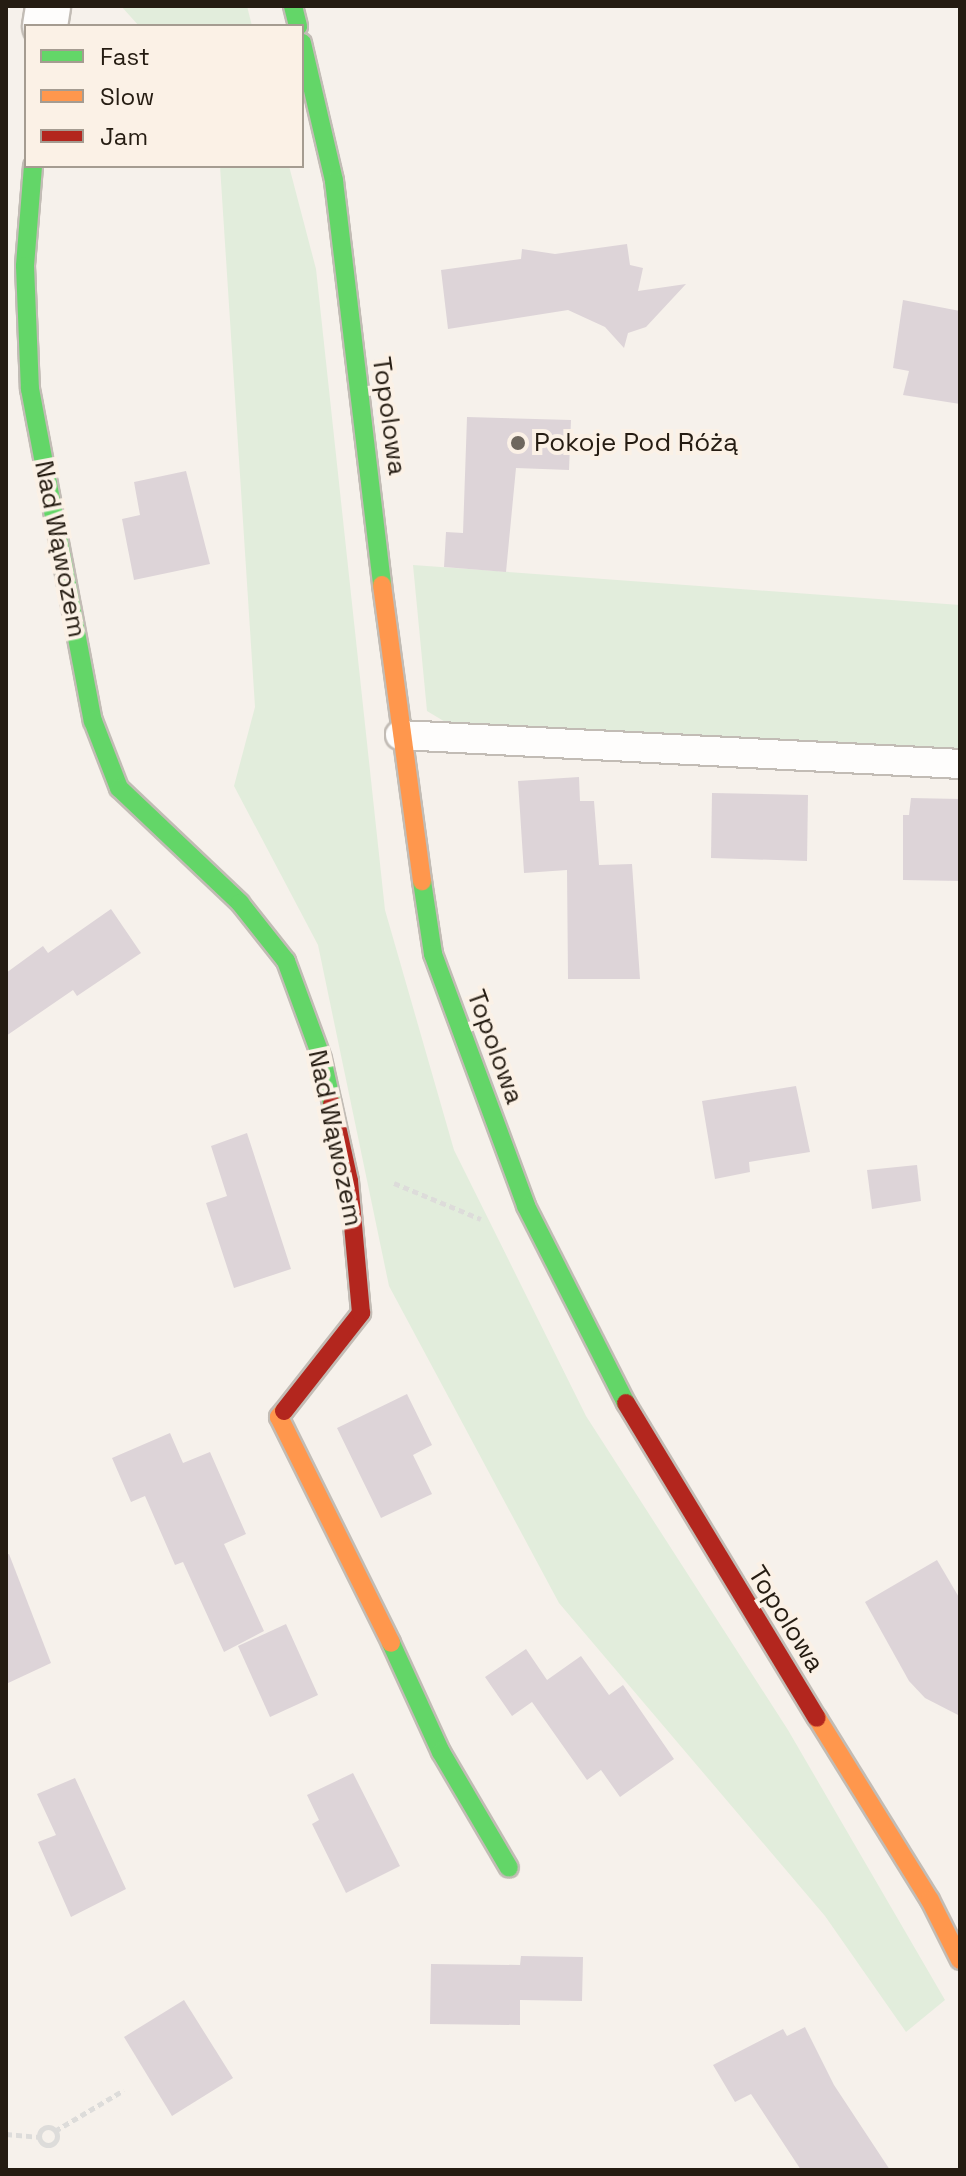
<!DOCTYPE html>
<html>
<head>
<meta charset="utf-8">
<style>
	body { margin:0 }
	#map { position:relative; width:966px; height:2176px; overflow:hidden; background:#f6f1eb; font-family:"Space Grotesk",sans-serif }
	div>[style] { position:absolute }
	.green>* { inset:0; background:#e2eddc }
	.building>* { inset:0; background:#ddd4d8 }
	.path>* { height:5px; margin-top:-2.5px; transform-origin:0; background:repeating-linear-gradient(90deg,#dddcda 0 6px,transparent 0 10px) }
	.path>.ring { margin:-2.5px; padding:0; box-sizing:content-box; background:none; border:5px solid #dddcda; border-radius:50% }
	.roads { filter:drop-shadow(2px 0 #c2bcb5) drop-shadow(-2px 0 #c2bcb5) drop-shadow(0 2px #c2bcb5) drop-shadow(0 -2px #c2bcb5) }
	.lane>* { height:28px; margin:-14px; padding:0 14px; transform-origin:14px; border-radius:14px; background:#fefdfc }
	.street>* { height:44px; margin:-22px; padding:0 22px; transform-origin:22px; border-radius:22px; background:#fefdfc }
	.fast>* { height:18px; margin:-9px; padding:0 9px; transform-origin:9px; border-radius:9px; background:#63d668 }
	.slow>* { height:18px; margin:-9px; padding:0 9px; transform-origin:9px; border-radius:9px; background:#ff974d }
	.jam>* { height:18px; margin:-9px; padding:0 9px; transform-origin:9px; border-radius:9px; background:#b3261e }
	.dots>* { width:22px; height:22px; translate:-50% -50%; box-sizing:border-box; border:4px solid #fbf1e6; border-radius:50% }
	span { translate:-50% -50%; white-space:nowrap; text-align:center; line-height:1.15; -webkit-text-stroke:8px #fbf1e6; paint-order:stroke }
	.street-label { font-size:26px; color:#251c12 }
	.poi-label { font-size:26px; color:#251c12 }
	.left { translate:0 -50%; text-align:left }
	.frame { position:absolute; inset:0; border:8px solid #251c12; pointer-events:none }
	.legend { position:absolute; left:24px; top:24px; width:280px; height:144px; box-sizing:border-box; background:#fbf1e6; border:2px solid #a59c91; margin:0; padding:10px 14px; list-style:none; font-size:24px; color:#251c12 }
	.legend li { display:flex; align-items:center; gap:16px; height:40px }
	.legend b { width:40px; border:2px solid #a59c91 }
</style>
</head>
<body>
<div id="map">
	<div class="green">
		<div style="clip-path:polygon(121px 6px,247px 6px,252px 26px,139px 26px)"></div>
		<div style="clip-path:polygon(220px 166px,289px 166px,316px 269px,385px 910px,454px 1150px,586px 1416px,788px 1730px,945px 2000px,906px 2032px,825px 1916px,559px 1603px,389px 1286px,318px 945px,234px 786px,255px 707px)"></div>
		<div style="clip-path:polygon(413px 565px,960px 605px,960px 750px,506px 733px,447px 723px,427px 711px)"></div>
	</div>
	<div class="building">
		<div style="clip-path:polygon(627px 244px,630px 265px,643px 268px,638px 291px,686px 284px,646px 327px,628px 333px,624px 348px,605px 327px,568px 310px,448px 329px,441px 270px,521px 259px,522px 249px,555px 254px)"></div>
		<div style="clip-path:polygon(903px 300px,960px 311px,960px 404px,903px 395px,909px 371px,893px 368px)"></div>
		<div style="clip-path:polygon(467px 417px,571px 420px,569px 470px,516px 468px,506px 572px,444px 567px,446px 532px,463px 533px)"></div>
		<div style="clip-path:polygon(186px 471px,210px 564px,134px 580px,122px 519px,140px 515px,134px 482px)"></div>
		<div style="clip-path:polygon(579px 777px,580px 801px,594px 801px,599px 865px,632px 864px,640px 979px,568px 979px,567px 870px,524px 873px,518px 781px)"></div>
		<div style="clip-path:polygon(712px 793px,808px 795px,807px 861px,711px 858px)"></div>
		<div style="clip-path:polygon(911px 798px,960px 799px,960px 881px,903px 880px,903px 815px,909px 815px)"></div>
		<div style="clip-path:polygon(111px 909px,141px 953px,77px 996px,73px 990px,6px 1036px,6px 973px,43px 946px,48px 953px)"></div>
		<div style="clip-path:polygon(796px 1086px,810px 1152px,749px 1162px,750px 1172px,715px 1179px,702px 1101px)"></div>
		<div style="clip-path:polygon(247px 1133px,291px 1269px,234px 1288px,206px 1203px,227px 1196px,211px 1146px)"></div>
		<div style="clip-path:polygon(917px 1165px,921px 1201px,872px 1209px,867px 1170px)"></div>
		<div style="clip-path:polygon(407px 1394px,432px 1445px,413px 1455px,432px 1494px,381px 1518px,337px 1428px)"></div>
		<div style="clip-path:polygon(170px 1433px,183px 1463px,210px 1452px,246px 1534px,224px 1544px,264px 1631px,224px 1652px,183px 1562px,175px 1565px,145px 1496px,131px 1502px,112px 1458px)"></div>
		<div style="clip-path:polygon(9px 1554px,51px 1663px,6px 1684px,6px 1555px)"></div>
		<div style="clip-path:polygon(937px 1560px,960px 1599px,960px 1716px,925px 1698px,909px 1681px,865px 1602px)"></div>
		<div style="clip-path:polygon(286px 1624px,318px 1695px,270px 1717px,238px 1646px)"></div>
		<div style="clip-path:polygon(526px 1649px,547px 1680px,581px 1656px,609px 1695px,623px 1685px,674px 1759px,620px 1797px,601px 1770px,587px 1780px,532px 1702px,512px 1716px,485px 1677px)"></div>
		<div style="clip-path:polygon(353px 1773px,400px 1866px,346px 1893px,312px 1824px,319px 1820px,307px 1795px)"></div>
		<div style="clip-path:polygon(75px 1778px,126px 1889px,71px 1917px,38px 1842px,56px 1835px,37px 1794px)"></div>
		<div style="clip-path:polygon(521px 1956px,583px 1957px,582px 2001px,520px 2000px,520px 2025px,430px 2024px,431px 1964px,520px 1965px)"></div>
		<div style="clip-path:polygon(184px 2000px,233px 2078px,172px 2116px,124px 2037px)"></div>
		<div style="clip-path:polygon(805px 2027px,834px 2085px,890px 2170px,801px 2170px,751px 2094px,735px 2102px,713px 2065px,783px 2029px,787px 2036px)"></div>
	</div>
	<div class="path">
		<div style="left:394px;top:1183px;width:94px;rotate:22.5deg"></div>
		<div class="ring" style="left:39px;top:2127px;width:13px;height:13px"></div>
		<div style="left:55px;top:2131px;width:80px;rotate:-30.7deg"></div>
		<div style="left:6px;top:2134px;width:33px;rotate:5deg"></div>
	</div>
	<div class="roads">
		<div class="lane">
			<div style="left:400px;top:735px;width:561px;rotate:2.96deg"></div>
		</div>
		<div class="street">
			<div style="left:45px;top:26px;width:20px;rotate:-81deg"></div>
		</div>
		<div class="fast">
			<div style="left:293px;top:6px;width:21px;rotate:76deg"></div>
			<div style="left:302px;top:43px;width:142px;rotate:76.9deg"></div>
			<div style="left:334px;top:181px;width:407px;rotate:83.2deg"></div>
			<div style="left:33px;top:166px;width:100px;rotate:94.6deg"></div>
			<div style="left:25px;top:266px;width:123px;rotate:87.7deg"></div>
			<div style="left:30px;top:389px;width:338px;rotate:79.3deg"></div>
			<div style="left:93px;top:721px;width:72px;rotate:68.8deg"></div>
			<div style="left:119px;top:788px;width:167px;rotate:43.5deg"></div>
			<div style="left:240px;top:903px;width:74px;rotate:51.6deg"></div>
			<div style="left:286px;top:961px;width:104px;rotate:69.8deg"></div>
			<div style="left:322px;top:1059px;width:46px;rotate:77.5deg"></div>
			<div style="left:422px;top:881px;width:74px;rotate:81.4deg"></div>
			<div style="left:433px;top:954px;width:269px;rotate:69.7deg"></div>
			<div style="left:526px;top:1206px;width:221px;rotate:63.1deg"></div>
			<div style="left:391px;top:1643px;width:120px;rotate:65.4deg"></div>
			<div style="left:441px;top:1752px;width:134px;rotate:59.6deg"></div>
		</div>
		<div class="slow">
			<div style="left:382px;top:585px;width:299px;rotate:82.3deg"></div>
			<div style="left:284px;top:1411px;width:8px;rotate:130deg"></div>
			<div style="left:279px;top:1417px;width:252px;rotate:63.6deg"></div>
			<div style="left:817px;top:1718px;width:214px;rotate:58.2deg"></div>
			<div style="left:930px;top:1900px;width:67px;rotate:63.4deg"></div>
		</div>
		<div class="jam">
			<div style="left:626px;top:1403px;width:368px;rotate:58.8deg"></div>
			<div style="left:284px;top:1411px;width:125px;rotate:-51.8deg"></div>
			<div style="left:361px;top:1313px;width:133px;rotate:-95.2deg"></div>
			<div style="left:349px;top:1181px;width:79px;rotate:-102.4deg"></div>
		</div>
	</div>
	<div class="dots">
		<div style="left:518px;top:443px;background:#6e675e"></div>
	</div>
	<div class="street-label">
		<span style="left:389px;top:416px;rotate:82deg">Topolowa</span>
		<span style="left:60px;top:549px;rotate:79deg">Nad Wąwozem</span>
		<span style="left:495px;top:1047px;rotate:70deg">Topolowa</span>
		<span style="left:335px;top:1138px;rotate:78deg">Nad Wąwozem</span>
		<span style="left:786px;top:1619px;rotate:58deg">Topolowa</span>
	</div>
	<div class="poi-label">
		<span class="left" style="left:534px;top:443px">Pokoje Pod Różą</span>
	</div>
	<div class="frame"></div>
	<ul class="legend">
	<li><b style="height:10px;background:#63d668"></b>Fast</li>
	<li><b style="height:10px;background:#ff974d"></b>Slow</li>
	<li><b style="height:10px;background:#b3261e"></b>Jam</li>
	</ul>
</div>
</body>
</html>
